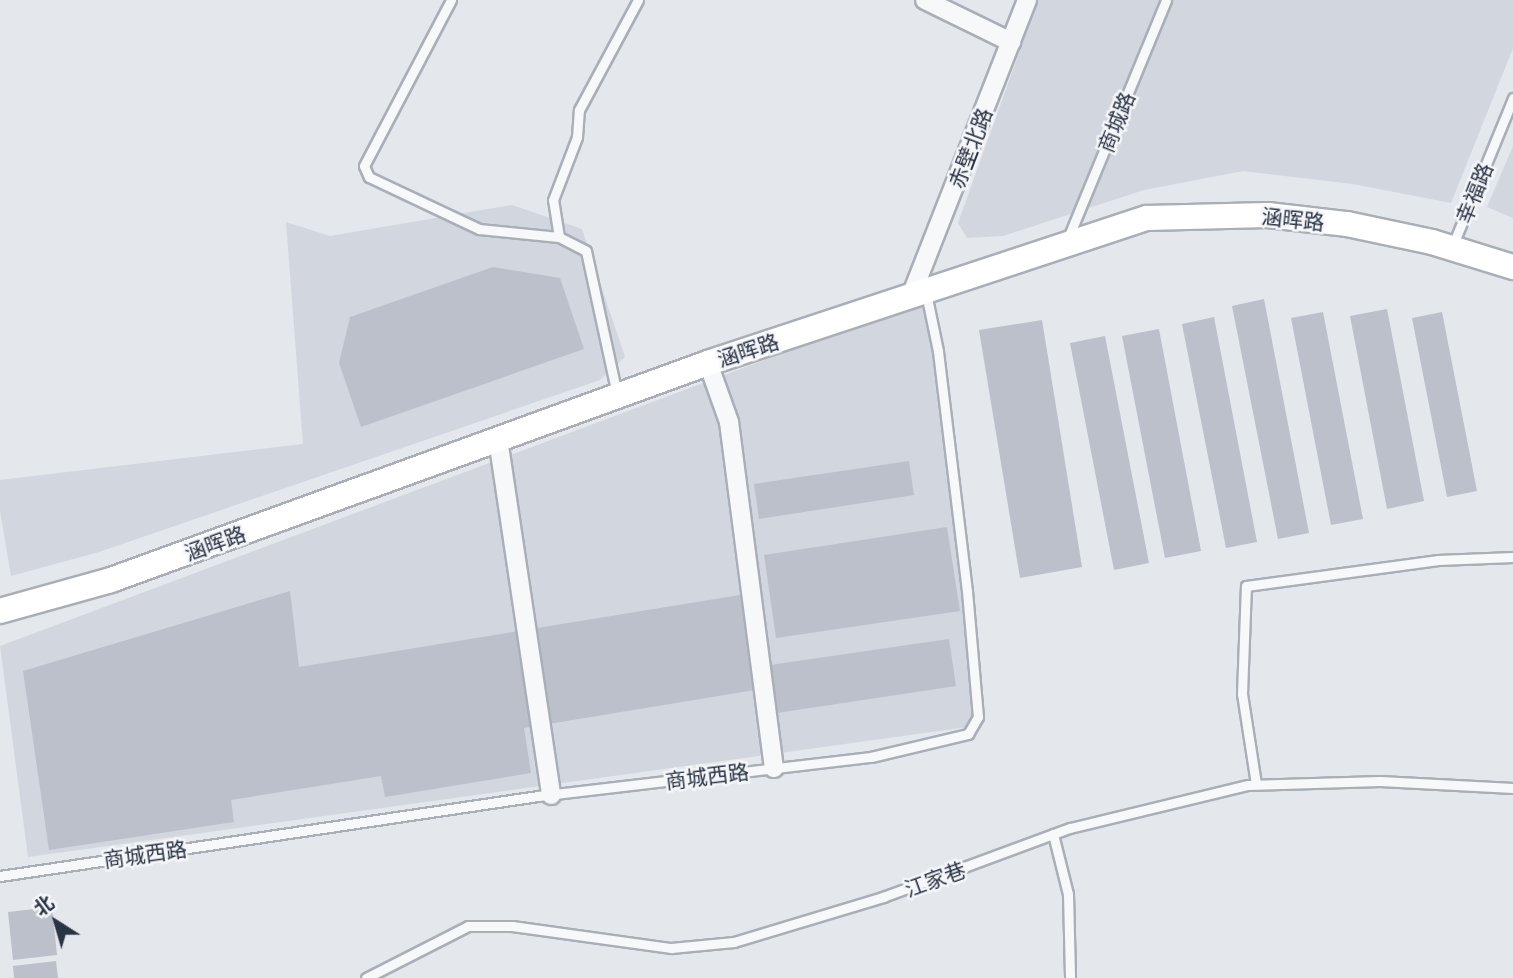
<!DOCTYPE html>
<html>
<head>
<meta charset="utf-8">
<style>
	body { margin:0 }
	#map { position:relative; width:1513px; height:978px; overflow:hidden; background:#e4e7ec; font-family:"Titillium Web","Noto Sans SC",sans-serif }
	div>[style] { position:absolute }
	.built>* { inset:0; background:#d2d6de }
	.building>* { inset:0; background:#bbc0ca }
	.roads { filter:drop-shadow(2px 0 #a9aeb7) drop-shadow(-2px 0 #a9aeb7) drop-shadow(0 2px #a9aeb7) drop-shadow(0 -2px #a9aeb7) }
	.lane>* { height:9px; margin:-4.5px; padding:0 4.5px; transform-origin:4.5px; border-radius:4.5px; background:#f7f8fa }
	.street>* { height:18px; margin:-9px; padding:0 9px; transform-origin:9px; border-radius:9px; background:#f7f8fa }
	.secondary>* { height:24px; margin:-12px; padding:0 12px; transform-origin:12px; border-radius:12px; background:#fff }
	span { translate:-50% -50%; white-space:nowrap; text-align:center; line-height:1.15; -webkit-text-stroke:5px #f4f6f9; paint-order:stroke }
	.street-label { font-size:21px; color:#2b3445 }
	.north { position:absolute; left:21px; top:887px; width:70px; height:70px; -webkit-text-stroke:5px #f4f6f9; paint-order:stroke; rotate:323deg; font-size:19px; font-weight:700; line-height:28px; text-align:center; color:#2b3445 }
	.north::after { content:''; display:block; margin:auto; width:24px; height:32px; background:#2b3445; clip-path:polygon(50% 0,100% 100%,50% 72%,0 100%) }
</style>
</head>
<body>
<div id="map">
	<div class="built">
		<div style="clip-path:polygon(1038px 0,1513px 0,1513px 48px,1451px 203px,1353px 184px,1243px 171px,1144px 190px,1003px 236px,967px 238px,958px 223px)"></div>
		<div style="clip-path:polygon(1513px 146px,1513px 218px,1487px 207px)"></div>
		<div style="clip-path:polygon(512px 205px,582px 229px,625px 357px,600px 380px,99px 552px,11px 576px,0 511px,0 480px,303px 444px,286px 222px,330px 236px)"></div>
		<div style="clip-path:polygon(925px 300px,982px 725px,28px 857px,0 646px)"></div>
	</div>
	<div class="building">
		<div style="clip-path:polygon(493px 267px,560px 278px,584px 349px,361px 427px,339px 363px,350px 317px)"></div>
		<div style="clip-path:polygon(1264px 299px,1309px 533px,1278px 539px,1232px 306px)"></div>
		<div style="clip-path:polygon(1387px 309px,1424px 501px,1387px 509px,1350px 316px)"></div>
		<div style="clip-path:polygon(1323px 312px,1363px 519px,1331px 525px,1291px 318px)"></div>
		<div style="clip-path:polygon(1442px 312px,1477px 491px,1447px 497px,1412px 318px)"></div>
		<div style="clip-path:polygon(1214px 317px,1257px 542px,1226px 548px,1182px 324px)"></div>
		<div style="clip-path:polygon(1042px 320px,1082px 567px,1020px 578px,979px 330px)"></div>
		<div style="clip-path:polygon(1159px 329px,1201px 551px,1165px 558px,1122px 336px)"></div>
		<div style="clip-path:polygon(1105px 336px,1149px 563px,1114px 570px,1070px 343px)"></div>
		<div style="clip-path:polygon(909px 461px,914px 495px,759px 519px,754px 484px)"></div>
		<div style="clip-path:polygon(947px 527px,960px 611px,776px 638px,764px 555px)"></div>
		<div style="clip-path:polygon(290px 591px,299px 667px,746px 594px,761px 689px,524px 728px,531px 773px,385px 797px,381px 776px,231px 800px,234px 822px,49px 850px,23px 671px)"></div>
		<div style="clip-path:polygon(949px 639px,956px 686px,777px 713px,770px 665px)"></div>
		<div style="clip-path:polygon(52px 907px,57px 955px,13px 960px,8px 912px)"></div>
		<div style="clip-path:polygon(56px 961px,58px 978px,14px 978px,13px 966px)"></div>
	</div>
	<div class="roads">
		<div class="lane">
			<div style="left:451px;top:0;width:187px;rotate:117.7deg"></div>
			<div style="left:364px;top:166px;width:12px;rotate:66deg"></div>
			<div style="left:369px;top:177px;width:122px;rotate:25.3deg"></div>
			<div style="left:479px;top:229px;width:80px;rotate:5.7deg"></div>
			<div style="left:559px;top:237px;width:30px;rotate:27deg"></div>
			<div style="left:586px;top:251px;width:146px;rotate:77.8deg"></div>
			<div style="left:559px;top:237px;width:37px;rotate:-99deg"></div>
			<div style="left:553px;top:200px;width:67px;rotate:-69.1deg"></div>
			<div style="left:577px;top:137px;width:27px;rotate:-86deg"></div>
			<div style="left:579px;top:110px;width:125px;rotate:-61.8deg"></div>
			<div style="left:1068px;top:238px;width:257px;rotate:-67.6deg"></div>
			<div style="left:1452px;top:247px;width:161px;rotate:-67.7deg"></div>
			<div style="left:1256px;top:784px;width:91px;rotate:-98.8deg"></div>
			<div style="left:1242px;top:694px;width:108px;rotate:-87.9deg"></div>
			<div style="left:1246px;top:586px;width:194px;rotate:-7.7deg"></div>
			<div style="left:1438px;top:560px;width:75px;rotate:-2.3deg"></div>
			<div style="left:1053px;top:834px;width:62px;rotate:76deg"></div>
			<div style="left:1068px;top:894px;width:84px;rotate:88.6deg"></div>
			<div style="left:0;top:876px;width:544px;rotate:-8.46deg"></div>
			<div style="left:538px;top:796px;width:335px;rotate:-6.7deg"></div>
			<div style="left:871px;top:757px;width:100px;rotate:-13.3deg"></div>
			<div style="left:968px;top:734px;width:20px;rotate:-60deg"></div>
			<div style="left:978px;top:717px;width:126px;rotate:-95deg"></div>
			<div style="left:967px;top:591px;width:242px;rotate:-96.9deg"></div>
			<div style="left:938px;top:351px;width:59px;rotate:-101.7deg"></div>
			<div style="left:366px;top:978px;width:114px;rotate:-27deg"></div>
			<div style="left:468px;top:926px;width:44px"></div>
			<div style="left:512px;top:926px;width:161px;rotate:7.9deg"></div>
			<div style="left:671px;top:948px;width:63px;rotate:-5.4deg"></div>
			<div style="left:734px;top:942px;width:156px;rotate:-16.8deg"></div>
			<div style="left:883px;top:897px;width:199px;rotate:-20.3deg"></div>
			<div style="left:1070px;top:828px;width:183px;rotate:-13.6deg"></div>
			<div style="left:1248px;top:785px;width:132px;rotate:-1.7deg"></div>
			<div style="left:1380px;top:781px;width:133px;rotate:3deg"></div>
		</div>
		<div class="street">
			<div style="left:925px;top:0;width:96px;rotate:26deg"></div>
			<div style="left:911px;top:296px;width:318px;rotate:-68.6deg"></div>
			<div style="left:708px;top:363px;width:63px;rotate:70.4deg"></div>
			<div style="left:729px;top:422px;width:349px;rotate:82.6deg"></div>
			<div style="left:498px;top:439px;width:360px;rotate:81.5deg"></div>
		</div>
		<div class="secondary">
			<div style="left:0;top:611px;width:115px;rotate:-15.6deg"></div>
			<div style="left:111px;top:580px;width:635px;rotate:-19.98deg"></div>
			<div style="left:708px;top:363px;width:462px;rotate:-18.3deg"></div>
			<div style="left:1147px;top:218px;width:121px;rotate:-1.4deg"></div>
			<div style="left:1268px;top:215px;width:80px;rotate:6.5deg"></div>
			<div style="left:1347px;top:224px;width:87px;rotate:12deg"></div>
			<div style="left:1432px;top:242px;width:85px;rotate:17.2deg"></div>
		</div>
	</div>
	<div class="street-label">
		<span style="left:1116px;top:122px;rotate:-68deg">商城路</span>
		<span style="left:970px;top:148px;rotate:-69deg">赤壁北路</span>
		<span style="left:1474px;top:193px;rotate:-68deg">幸福路</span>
		<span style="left:1293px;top:219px;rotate:6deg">涵晖路</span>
		<span style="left:748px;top:350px;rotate:-18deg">涵晖路</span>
		<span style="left:215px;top:543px;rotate:-20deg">涵晖路</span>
		<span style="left:707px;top:776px;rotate:-7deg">商城西路</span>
		<span style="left:145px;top:854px;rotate:-8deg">商城西路</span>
		<span style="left:935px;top:879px;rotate:-20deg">江家巷</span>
	</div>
	<div class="north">北</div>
</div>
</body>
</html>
